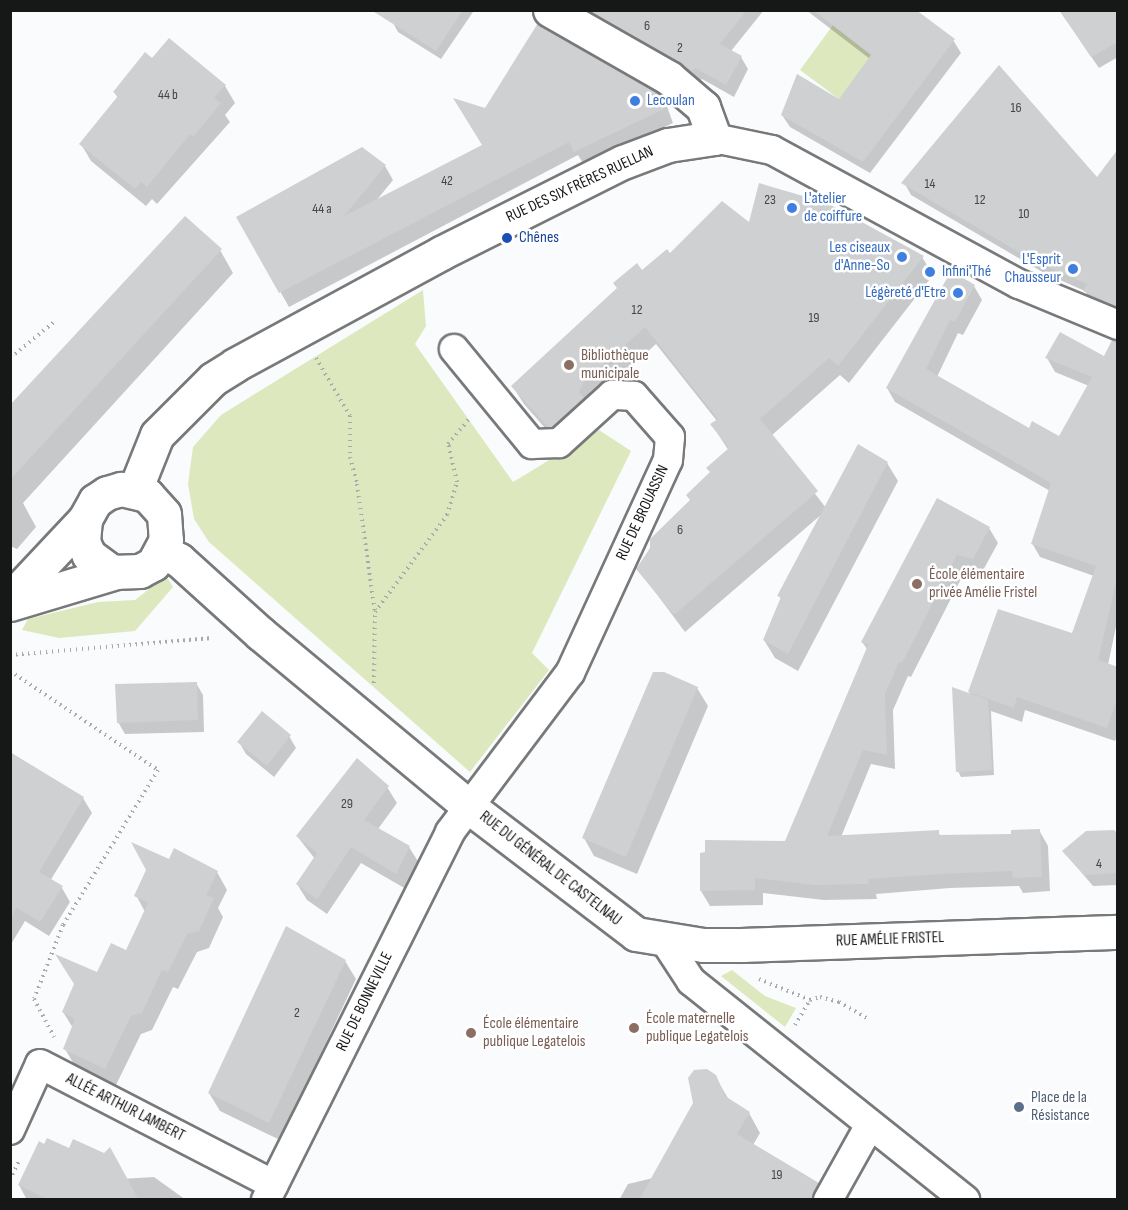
<!DOCTYPE html>
<html>
<head>
<meta charset="utf-8">
<style>
	body { margin:0 }
	#map { position:relative; width:1128px; height:1210px; overflow:hidden; background:#f9fbfd; font-family:"Sofia Sans Condensed",sans-serif }
	div>[style] { position:absolute }
	.green>* { inset:0; background:#dee8be }
	.shadow>* { inset:0; background:#0003 }
	.building>* { inset:0; background:#ced0d1 }
	.path>* { height:4px; margin-top:-2px; transform-origin:0; background:repeating-linear-gradient(90deg,#a8aaab 0 1.5px,transparent 0 6px) }
	.roads { filter:drop-shadow(2px 0 #77797b) drop-shadow(-2px 0 #77797b) drop-shadow(0 2px #77797b) drop-shadow(0 -2px #77797b) }
	.minor>* { height:28px; margin:-14px; padding:0 14px; transform-origin:14px; border-radius:14px; background:#fff }
	.tertiary>* { height:33px; margin:-16.5px; padding:0 16.5px; transform-origin:16.5px; border-radius:16.5px; background:#fff }
	.secondary>* { height:33px; margin:-16.5px; padding:0 16.5px; transform-origin:16.5px; border-radius:16.5px; background:#fff }
	.dots>* { width:16px; height:16px; translate:-50% -50%; box-sizing:border-box; border:3px solid #fff; border-radius:50% }
	span { translate:-50% -50%; white-space:nowrap; text-align:center; line-height:1.15; -webkit-text-stroke:5px #fff; paint-order:stroke }
	.number-label { font-size:14px; color:#444546 }
	.number-label span { -webkit-text-stroke-width:0 }
	.shop-label { font-size:16px; color:#366cbe }
	.left { translate:0 -50%; text-align:left }
	.right { translate:-100% -50%; text-align:right }
	.street-label { font-size:16px; color:#161717 }
	.transit-label { font-size:16px; color:#164399 }
	.education-label { font-size:16px; color:#785e54 }
	.service-label { font-size:16px; color:#4e5e75 }
	.frame { position:absolute; inset:0; border:12px solid #161717; pointer-events:none }
</style>
</head>
<body>
<div id="map">
	<div class="green">
		<div style="clip-path:polygon(833px 25px,882px 63px,839px 99px,800px 70px)"></div>
		<div style="clip-path:polygon(423px 290px,426px 326px,415px 344px,513px 482px,599px 430px,631px 451px,532px 653px,549px 670px,470px 772px,209px 542px,194px 519px,188px 484px,193px 447px,221px 415px)"></div>
		<div style="clip-path:polygon(166px 576px,173px 587px,135px 631px,59px 638px,22px 630px,28px 619px,98px 602px,135px 600px)"></div>
		<div style="clip-path:polygon(732px 970px,765px 996px,796px 1008px,785px 1027px,721px 976px)"></div>
	</div>
	<div class="shadow">
		<div style="clip-path:polygon(400px 10px,472px 10px,473px 12px,441px 59px,398px 32px,393px 23px)"></div>
		<div style="clip-path:polygon(764px 10px,731px 51px,741px 57px,748px 69px,734px 97px,702px 79px,699px 82px,577px 10px)"></div>
		<div style="clip-path:polygon(806px 10px,912px 10px,953px 40px,961px 53px,870px 173px,790px 127px,782px 115px,840px 101px,870px 59px)"></div>
		<div style="clip-path:polygon(1059px 10px,1118px 10px,1118px 57px,1099px 68px)"></div>
		<div style="clip-path:polygon(153px 60px,225px 86px,235px 103px,225px 115px,230px 122px,157px 204px,152px 199px,146px 206px,91px 161px,81px 144px,118px 98px,114px 92px)"></div>
		<div style="clip-path:polygon(665px 101px,673px 123px,584px 165px,578px 155px,289px 307px,238px 217px,385px 166px,393px 180px,376px 201px,484px 146px,485px 109px)"></div>
		<div style="clip-path:polygon(1118px 160px,1118px 315px,1092px 302px,1085px 291px,1044px 273px,911px 195px,905px 184px,1096px 179px)"></div>
		<div style="clip-path:polygon(750px 225px,922px 257px,933px 275px,849px 383px,840px 375px,771px 436px,826px 508px,887px 463px,898px 481px,798px 671px,775px 658px,764px 640px,781px 599px,779px 596px,822px 514px,685px 632px,638px 569px,729px 451px,712px 425px,717px 421px,656px 344px,593px 401px,559px 444px,524px 404px,513px 387px,642px 272px,670px 255px)"></div>
		<div style="clip-path:polygon(220px 250px,233px 273px,23px 503px,36px 527px,17px 549px,10px 546px,10px 407px)"></div>
		<div style="clip-path:polygon(974px 286px,982px 300px,963px 335px,958px 333px,937px 377px,1029px 431px,1060px 438px,1089px 386px,1055px 372px,1047px 358px,1106px 359px,1118px 347px,1118px 617px,1108px 665px,1118px 669px,1118px 733px,1115px 741px,1025px 710px,1022px 722px,991px 711px,994px 775px,961px 777px,958px 771px,970px 692px,1073px 635px,1094px 576px,1040px 557px,1032px 543px,1050px 491px,895px 402px,887px 388px)"></div>
		<div style="clip-path:polygon(937px 500px,989px 528px,998px 543px,981px 574px,966px 569px,911px 677px,908px 676px,893px 710px,895px 769px,871px 764px,841px 837px,938px 832px,941px 837px,1013px 835px,1039px 830px,1048px 846px,1050px 891px,1023px 893px,1019px 886px,950px 888px,876px 894px,877px 899px,824px 900px,763px 893px,763px 905px,710px 906px,701px 891px,786px 843px,868px 650px,862px 642px)"></div>
		<div style="clip-path:polygon(196px 683px,203px 695px,204px 732px,125px 734px,118px 722px)"></div>
		<div style="clip-path:polygon(697px 688px,708px 706px,637px 874px,594px 856px,584px 838px)"></div>
		<div style="clip-path:polygon(289px 736px,296px 748px,274px 777px,246px 754px,239px 742px)"></div>
		<div style="clip-path:polygon(10px 754px,83px 798px,92px 813px,50px 881px,62px 888px,70px 902px,49px 936px,25px 921px,10px 946px)"></div>
		<div style="clip-path:polygon(387px 787px,397px 803px,378px 829px,409px 847px,419px 863px,406px 889px,361px 863px,327px 914px,307px 900px,297px 884px,315px 859px,297px 836px)"></div>
		<div style="clip-path:polygon(1118px 834px,1118px 885px,1093px 886px,1064px 852px)"></div>
		<div style="clip-path:polygon(169px 861px,217px 872px,227px 890px,218px 908px,223px 917px,209px 948px,197px 952px,178px 989px,173px 987px,152px 1030px,141px 1034px,116px 1085px,75px 1066px,65px 1049px,73px 1028px,63px 1012px,98px 974px,127px 952px,145px 912px,136px 895px)"></div>
		<div style="clip-path:polygon(345px 961px,356px 979px,280px 1140px,220px 1111px,209px 1093px)"></div>
		<div style="clip-path:polygon(715px 1076px,729px 1100px,749px 1113px,760px 1133px,753px 1145px,817px 1184px,826px 1200px,619px 1200px,628px 1184px,653px 1178px)"></div>
		<div style="clip-path:polygon(154px 1177px,186px 1200px,27px 1200px,19px 1185px)"></div>
	</div>
	<div class="building">
		<div style="clip-path:polygon(371px 10px,463px 10px,436px 51px)"></div>
		<div style="clip-path:polygon(589px 10px,747px 10px,720px 44px,742px 56px,726px 85px,695px 68px,692px 71px,686px 67px)"></div>
		<div style="clip-path:polygon(813px 10px,916px 10px,955px 39px,863px 162px,781px 115px,797px 74px,839px 99px,871px 55px)"></div>
		<div style="clip-path:polygon(1060px 10px,1118px 10px,1118px 42px,1091px 57px)"></div>
		<div style="clip-path:polygon(538px 23px,658px 93px,666px 100px,666px 108px,574px 152px,569px 142px,279px 293px,236px 217px,362px 147px,386px 165px,344px 216px,482px 145px,453px 98px,485px 108px)"></div>
		<div style="clip-path:polygon(169px 38px,226px 85px,214px 98px,221px 103px,193px 137px,190px 134px,147px 187px,141px 182px,135px 189px,79px 144px,118px 96px,113px 92px,145px 52px,152px 58px)"></div>
		<div style="clip-path:polygon(999px 65px,1097px 177px,1118px 149px,1118px 307px,1083px 291px,1087px 284px,1036px 262px,901px 183px)"></div>
		<div style="clip-path:polygon(759px 183px,827px 203px,924px 256px,838px 366px,829px 358px,760px 419px,818px 491px,674px 615px,636px 569px,650px 548px,650px 539px,690px 500px,686px 495px,710px 472px,706px 468px,729px 448px,710px 424px,718px 419px,645px 327px,583px 383px,579px 392px,584px 398px,552px 427px,548px 427px,511px 386px,617px 288px,613px 283px,637px 263px,642px 270px,667px 249px,670px 253px,722px 201px,749px 222px)"></div>
		<div style="clip-path:polygon(185px 216px,222px 249px,10px 480px,10px 405px)"></div>
		<div style="clip-path:polygon(951px 271px,975px 285px,955px 322px,950px 320px,926px 369px,1029px 428px,1032px 421px,1059px 436px,1092px 377px,1045px 358px,1060px 332px,1104px 356px,1112px 340px,1118px 341px,1118px 574px,1098px 660px,1118px 667px,1118px 697px,1107px 728px,1017px 697px,1014px 708px,968px 692px,998px 609px,1072px 633px,1096px 566px,1031px 544px,1051px 483px,886px 388px)"></div>
		<div style="clip-path:polygon(858px 444px,888px 462px,788px 654px,763px 640px,781px 597px,777px 596px)"></div>
		<div style="clip-path:polygon(937px 498px,990px 527px,973px 559px,957px 555px,902px 663px,899px 662px,885px 694px,887px 755px,863px 750px,827px 836px,939px 830px,939px 835px,1011px 834px,1011px 830px,1040px 829px,1042px 877px,1013px 878px,1012px 871px,941px 874px,868px 879px,869px 884px,814px 885px,755px 878px,755px 890px,700px 891px,700px 853px,705px 852px,705px 840px,785px 841px,868px 645px,861px 642px)"></div>
		<div style="clip-path:polygon(653px 672px,664px 672px,698px 687px,626px 857px,582px 838px)"></div>
		<div style="clip-path:polygon(197px 682px,198px 720px,117px 723px,115px 684px)"></div>
		<div style="clip-path:polygon(952px 687px,988px 700px,992px 770px,956px 772px)"></div>
		<div style="clip-path:polygon(262px 711px,291px 735px,267px 766px,237px 742px)"></div>
		<div style="clip-path:polygon(10px 752px,84px 797px,39px 872px,63px 886px,40px 922px,17px 908px,10px 918px)"></div>
		<div style="clip-path:polygon(357px 758px,389px 786px,364px 820px,410px 846px,396px 874px,351px 847px,317px 899px,296px 884px,317px 853px,296px 836px)"></div>
		<div style="clip-path:polygon(1114px 830px,1118px 834px,1118px 873px,1084px 875px,1062px 851px,1086px 831px)"></div>
		<div style="clip-path:polygon(131px 842px,169px 859px,174px 848px,218px 871px,206px 895px,214px 898px,199px 931px,187px 934px,168px 972px,162px 970px,142px 1013px,131px 1016px,105px 1069px,63px 1049px,75px 1019px,62px 1012px,74px 984px,55px 954px,97px 972px,111px 943px,126px 950px,148px 903px,134px 896px,146px 870px)"></div>
		<div style="clip-path:polygon(286px 926px,346px 960px,269px 1123px,208px 1093px)"></div>
		<div style="clip-path:polygon(707px 1069px,716px 1075px,725px 1096px,750px 1112px,737px 1134px,819px 1183px,812px 1200px,639px 1200px,693px 1103px,688px 1078px,694px 1070px)"></div>
		<div style="clip-path:polygon(47px 1138px,69px 1148px,73px 1139px,104px 1153px,110px 1147px,139px 1200px,49px 1200px,18px 1185px,39px 1141px,44px 1144px)"></div>
	</div>
	<div class="path">
		<div style="left:10px;top:351px;width:6px;rotate:31deg"></div>
		<div style="left:15px;top:354px;width:52px;rotate:-39.5deg"></div>
		<div style="left:316px;top:358px;width:67px;rotate:59.6deg"></div>
		<div style="left:350px;top:416px;width:41px;rotate:90deg"></div>
		<div style="left:350px;top:457px;width:28px;rotate:75deg"></div>
		<div style="left:357px;top:484px;width:129px;rotate:82deg"></div>
		<div style="left:10px;top:655px;width:203px;rotate:-4.8deg"></div>
		<div style="left:10px;top:671px;width:178px;rotate:33.8deg"></div>
		<div style="left:158px;top:770px;width:182px;rotate:121.5deg"></div>
		<div style="left:63px;top:925px;width:79px;rotate:111.4deg"></div>
		<div style="left:34px;top:999px;width:43px;rotate:62.2deg"></div>
		<div style="left:374px;top:683px;width:71px;rotate:-89.2deg"></div>
		<div style="left:375px;top:612px;width:121px;rotate:-53.4deg"></div>
		<div style="left:447px;top:515px;width:34px;rotate:-73deg"></div>
		<div style="left:457px;top:482px;width:39px;rotate:-103deg"></div>
		<div style="left:448px;top:444px;width:35px;rotate:-50deg"></div>
		<div style="left:759px;top:979px;width:55px;rotate:22.4deg"></div>
		<div style="left:810px;top:1000px;width:10px;rotate:-17deg"></div>
		<div style="left:820px;top:997px;width:20px;rotate:15deg"></div>
		<div style="left:839px;top:1002px;width:34px;rotate:30deg"></div>
		<div style="left:795px;top:1025px;width:29px;rotate:-59deg"></div>
		<div style="left:10px;top:1180px;width:23px;rotate:-65deg"></div>
	</div>
	<div class="roads">
		<div class="minor">
			<div style="left:714px;top:138px;width:59px;rotate:11.7deg"></div>
			<div style="left:772px;top:150px;width:281px;rotate:28.5deg"></div>
			<div style="left:1019px;top:284px;width:107px;rotate:22.5deg"></div>
			<div style="left:663px;top:938px;width:51px;rotate:56.9deg"></div>
			<div style="left:691px;top:981px;width:351px;rotate:38.6deg"></div>
			<div style="left:10px;top:1130px;width:72px;rotate:-65.6deg"></div>
			<div style="left:40px;top:1064px;width:263px;rotate:27.3deg"></div>
			<div style="left:266px;top:1200px;width:411px;rotate:-63.4deg"></div>
			<div style="left:450px;top:832px;width:199px;rotate:-53deg"></div>
			<div style="left:570px;top:673px;width:234px;rotate:-65.3deg"></div>
			<div style="left:668px;top:460px;width:23px;rotate:-85deg"></div>
			<div style="left:670px;top:437px;width:55px;rotate:-131.3deg"></div>
			<div style="left:634px;top:396px;width:22px;rotate:-177deg"></div>
			<div style="left:612px;top:395px;width:72px;rotate:137.8deg"></div>
			<div style="left:559px;top:443px;width:27px;rotate:178deg"></div>
			<div style="left:532px;top:444px;width:123px;rotate:-129.4deg"></div>
			<div style="left:828px;top:1200px;width:86px;rotate:-60.8deg"></div>
		</div>
		<div class="tertiary">
			<div style="left:550px;top:10px;width:137px;rotate:29.7deg"></div>
			<div style="left:669px;top:78px;width:45px;rotate:40.5deg"></div>
			<div style="left:703px;top:107px;width:33px;rotate:70deg"></div>
		</div>
		<div class="secondary">
			<div style="left:135px;top:490px;width:59px;rotate:-68.2deg"></div>
			<div style="left:157px;top:435px;width:79px;rotate:-45deg"></div>
			<div style="left:213px;top:379px;width:26px;rotate:-32deg"></div>
			<div style="left:235px;top:365px;width:234px;rotate:-28.5deg"></div>
			<div style="left:441px;top:253px;width:203px;rotate:-26.6deg"></div>
			<div style="left:623px;top:162px;width:48px;rotate:-20.7deg"></div>
			<div style="left:668px;top:145px;width:47px;rotate:-8.7deg"></div>
			<div style="left:162px;top:552px;width:19px;rotate:25deg"></div>
			<div style="left:179px;top:560px;width:110px;rotate:42.1deg"></div>
			<div style="left:261px;top:634px;width:269px;rotate:39.7deg"></div>
			<div style="left:468px;top:806px;width:211px;rotate:37.3deg"></div>
			<div style="left:636px;top:934px;width:68px;rotate:9.3deg"></div>
			<div style="left:703px;top:945px;width:40px"></div>
			<div style="left:743px;top:945px;width:375px;rotate:-2deg"></div>
			<div style="left:10px;top:599px;width:110px;rotate:-46.8deg"></div>
			<div style="left:85px;top:519px;width:21px;rotate:-61deg"></div>
			<div style="left:95px;top:501px;width:14px;rotate:-34deg"></div>
			<div style="left:107px;top:493px;width:15px;rotate:-16deg"></div>
			<div style="left:121px;top:489px;width:27px;rotate:13deg"></div>
			<div style="left:147px;top:495px;width:25px;rotate:48deg"></div>
			<div style="left:164px;top:514px;width:26px;rotate:86deg"></div>
			<div style="left:166px;top:540px;width:27px;rotate:118deg"></div>
			<div style="left:153px;top:564px;width:15px;rotate:152deg"></div>
			<div style="left:140px;top:571px;width:28px;rotate:178deg"></div>
			<div style="left:112px;top:572px;width:29px;rotate:-144deg"></div>
			<div style="left:89px;top:555px;width:14px;rotate:-115deg"></div>
			<div style="left:83px;top:542px;width:23px;rotate:-85deg"></div>
			<div style="left:10px;top:604px;width:112px;rotate:-16.7deg"></div>
		</div>
	</div>
	<div class="dots">
		<div style="left:635px;top:101px;background:#3f7fe0"></div>
		<div style="left:792px;top:208px;background:#3f7fe0"></div>
		<div style="left:507px;top:238px;background:#1a4fb4"></div>
		<div style="left:902px;top:257px;background:#3f7fe0"></div>
		<div style="left:1073px;top:269px;background:#3f7fe0"></div>
		<div style="left:930px;top:272px;background:#3f7fe0"></div>
		<div style="left:958px;top:293px;background:#3f7fe0"></div>
		<div style="left:569px;top:365px;background:#8d6e63"></div>
		<div style="left:917px;top:584px;background:#8d6e63"></div>
		<div style="left:634px;top:1028px;background:#8d6e63"></div>
		<div style="left:471px;top:1033px;background:#8d6e63"></div>
		<div style="left:1019px;top:1107px;background:#5c6f8a"></div>
	</div>
	<div class="number-label">
		<span style="left:647px;top:26px">6</span>
		<span style="left:680px;top:48px">2</span>
		<span style="left:168px;top:95px">44 b</span>
		<span style="left:1016px;top:108px">16</span>
		<span style="left:447px;top:181px">42</span>
		<span style="left:930px;top:184px">14</span>
		<span style="left:770px;top:200px">23</span>
		<span style="left:980px;top:200px">12</span>
		<span style="left:322px;top:209px">44 a</span>
		<span style="left:1024px;top:214px">10</span>
		<span style="left:637px;top:310px">12</span>
		<span style="left:814px;top:318px">19</span>
		<span style="left:680px;top:530px">6</span>
		<span style="left:347px;top:804px">29</span>
		<span style="left:1099px;top:864px">4</span>
		<span style="left:297px;top:1013px">2</span>
		<span style="left:777px;top:1175px">19</span>
	</div>
	<div class="shop-label">
		<span class="left" style="left:647px;top:101px">Lecoulan</span>
		<span class="left" style="left:804px;top:208px">L'atelier<br>de coiffure</span>
		<span class="right" style="left:890px;top:257px">Les ciseaux<br>d'Anne-So</span>
		<span class="right" style="left:1061px;top:269px">L'Esprit<br>Chausseur</span>
		<span class="left" style="left:942px;top:272px">Infini'Thé</span>
		<span class="right" style="left:946px;top:293px">Légèreté d'Etre</span>
	</div>
	<div class="street-label">
		<span style="left:580px;top:185px;rotate:-25deg">RUE DES SIX FRÈRES RUELLAN</span>
		<span style="left:643px;top:513px;rotate:-65deg">RUE DE BROUASSIN</span>
		<span style="left:550px;top:869px;rotate:38deg">RUE DU GÉNÉRAL DE CASTELNAU</span>
		<span style="left:890px;top:940px;rotate:-2deg">RUE AMÉLIE FRISTEL</span>
		<span style="left:365px;top:1002px;rotate:-64deg">RUE DE BONNEVILLE</span>
		<span style="left:125px;top:1108px;rotate:27deg">ALLÉE ARTHUR LAMBERT</span>
	</div>
	<div class="transit-label">
		<span class="left" style="left:519px;top:238px">Chênes</span>
	</div>
	<div class="education-label">
		<span class="left" style="left:581px;top:365px">Bibliothèque<br>municipale</span>
		<span class="left" style="left:929px;top:584px">École élémentaire<br>privée Amélie Fristel</span>
		<span class="left" style="left:646px;top:1028px">École maternelle<br>publique Legatelois</span>
		<span class="left" style="left:483px;top:1033px">École élémentaire<br>publique Legatelois</span>
	</div>
	<div class="service-label">
		<span class="left" style="left:1031px;top:1107px">Place de la<br>Résistance</span>
	</div>
	<div class="frame"></div>
</div>
</body>
</html>
